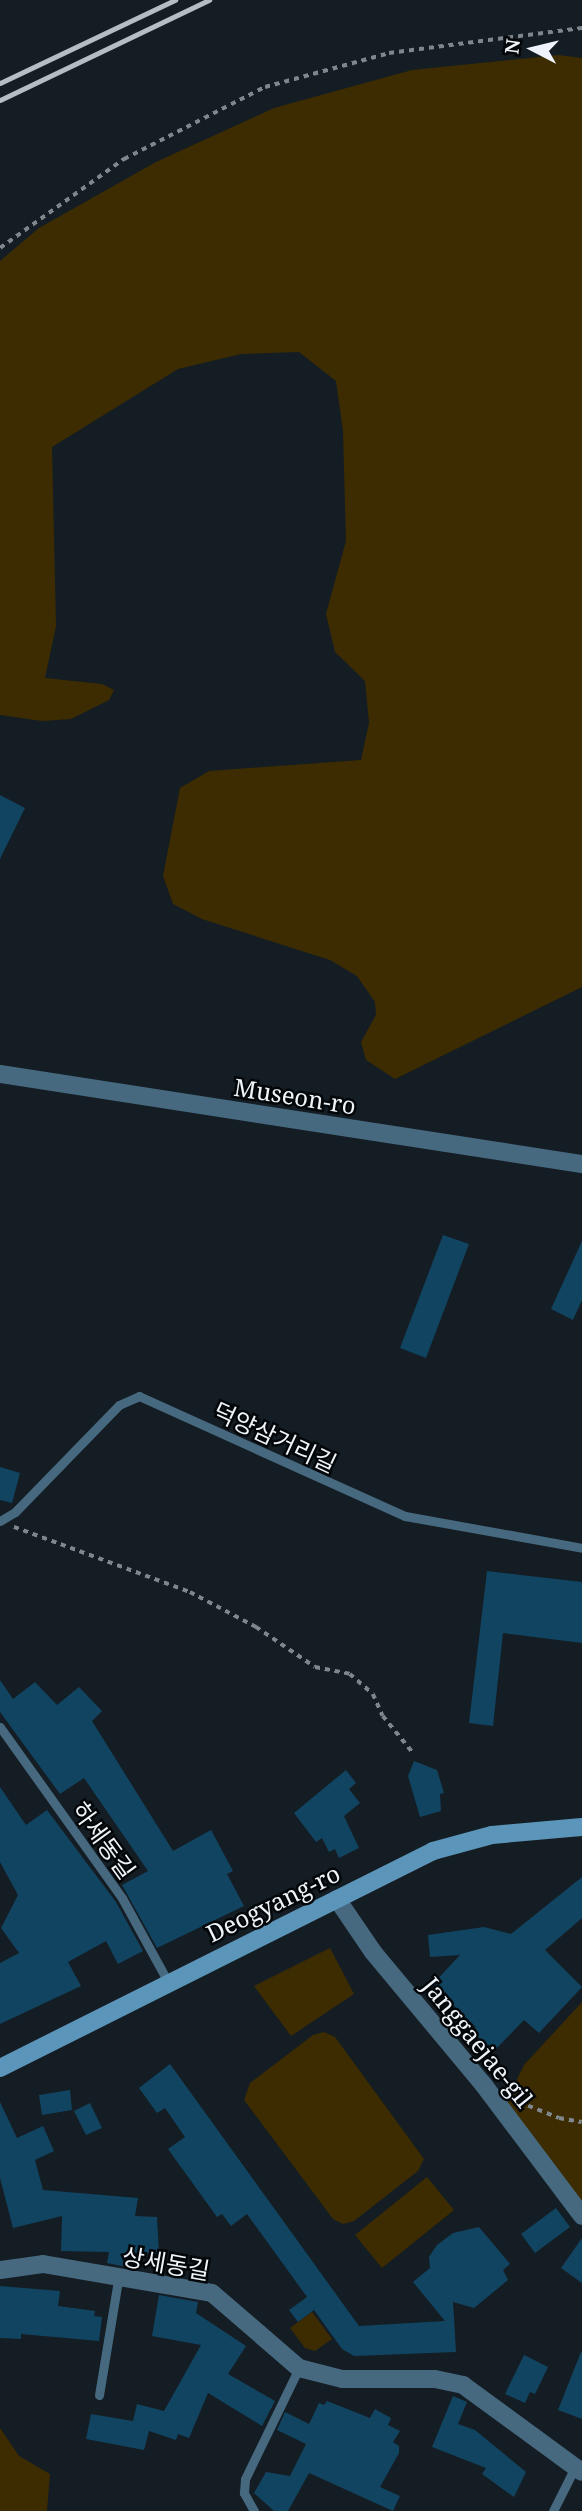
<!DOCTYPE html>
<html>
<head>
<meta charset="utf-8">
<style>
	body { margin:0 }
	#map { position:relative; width:582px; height:2511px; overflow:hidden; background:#141d23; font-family:"Noto Serif","Noto Sans KR",serif }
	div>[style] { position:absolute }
	.green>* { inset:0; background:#3d2c01 }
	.building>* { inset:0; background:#114461 }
	.path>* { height:3.5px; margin-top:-1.75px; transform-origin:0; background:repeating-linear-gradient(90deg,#7f878c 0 5px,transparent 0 10px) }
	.service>* { height:9px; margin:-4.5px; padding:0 4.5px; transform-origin:4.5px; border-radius:4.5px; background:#466980 }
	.minor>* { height:18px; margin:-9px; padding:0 9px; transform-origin:9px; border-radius:9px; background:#466980 }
	.tertiary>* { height:18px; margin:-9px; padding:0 9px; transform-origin:9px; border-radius:9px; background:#466980 }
	.secondary>* { height:18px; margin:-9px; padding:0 9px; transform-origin:9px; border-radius:9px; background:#5c95ba }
	.rail>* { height:5px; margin:-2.5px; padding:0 2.5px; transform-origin:2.5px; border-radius:2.5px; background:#b6bdc2 }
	span { translate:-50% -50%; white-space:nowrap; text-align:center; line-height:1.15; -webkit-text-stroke:5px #040709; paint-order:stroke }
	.street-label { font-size:24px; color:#eef4f9 }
	.north { position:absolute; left:498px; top:14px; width:70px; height:70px; -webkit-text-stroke:5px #040709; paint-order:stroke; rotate:277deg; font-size:19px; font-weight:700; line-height:28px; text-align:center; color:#eef4f9 }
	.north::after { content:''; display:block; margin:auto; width:24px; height:32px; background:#eef4f9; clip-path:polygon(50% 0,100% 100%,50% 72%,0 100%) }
</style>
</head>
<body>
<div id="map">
	<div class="green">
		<div style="clip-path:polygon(558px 55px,582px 58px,582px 987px,395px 1079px,366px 1060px,361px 1042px,376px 1015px,375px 1002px,357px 976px,330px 960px,202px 919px,173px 904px,163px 876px,180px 788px,209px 771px,361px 760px,369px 723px,365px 681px,335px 652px,326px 614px,346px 541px,343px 431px,336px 381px,299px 352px,241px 354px,178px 369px,52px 447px,56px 626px,45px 678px,102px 684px,114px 690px,109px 700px,71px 719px,42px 721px,0 715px,0 261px,39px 228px,156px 162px,274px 108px,412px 70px)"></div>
		<div style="clip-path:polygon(330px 1948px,354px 1994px,291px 2036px,254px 1986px)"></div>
		<div style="clip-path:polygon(582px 2002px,582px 2216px,502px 2110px,524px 2065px)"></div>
		<div style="clip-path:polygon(324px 2032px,335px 2037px,424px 2159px,418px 2171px,354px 2221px,343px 2224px,333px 2219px,244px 2100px,250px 2083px,313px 2035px)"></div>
		<div style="clip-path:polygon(427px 2177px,454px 2210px,382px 2268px,355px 2235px)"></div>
		<div style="clip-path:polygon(312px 2312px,332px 2339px,315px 2351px,305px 2348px,290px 2328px)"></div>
		<div style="clip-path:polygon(0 2428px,19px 2456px,50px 2474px,47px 2511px,0 2511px)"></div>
	</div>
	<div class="building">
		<div style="clip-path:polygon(0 795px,25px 808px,0 859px)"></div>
		<div style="clip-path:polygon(443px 1235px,469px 1244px,426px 1358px,400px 1348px)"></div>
		<div style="clip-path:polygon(582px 1241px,582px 1300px,573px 1320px,551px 1309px)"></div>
		<div style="clip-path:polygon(0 1467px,20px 1473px,12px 1503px,0 1500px)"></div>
		<div style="clip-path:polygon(487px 1571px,582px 1582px,582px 1643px,503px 1633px,493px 1726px,469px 1723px)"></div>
		<div style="clip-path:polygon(0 1680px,13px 1699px,35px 1682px,57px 1705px,79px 1687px,102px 1711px,92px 1721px,173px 1851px,211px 1830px,233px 1871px,227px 1874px,244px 1906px,157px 1948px,122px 1885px,148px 1871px,84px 1778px,60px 1794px,0 1712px)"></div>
		<div style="clip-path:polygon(414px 1761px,437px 1770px,444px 1793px,440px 1794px,441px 1811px,420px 1817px,408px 1776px)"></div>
		<div style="clip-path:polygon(346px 1770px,356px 1783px,349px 1789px,360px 1803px,344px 1816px,359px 1848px,339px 1858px,335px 1849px,329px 1852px,322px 1838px,316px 1842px,294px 1813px)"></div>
		<div style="clip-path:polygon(0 1787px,26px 1825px,47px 1810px,116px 1902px,143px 1951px,118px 1964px,106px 1941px,68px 1962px,81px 1986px,0 2024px,0 1963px,19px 1953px,1px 1928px,18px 1895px,0 1862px)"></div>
		<div style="clip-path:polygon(582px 1877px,582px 1918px,545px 1950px,582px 1987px,539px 2033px,524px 2020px,493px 2052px,472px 2032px,476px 2027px,432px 1985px,460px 1955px,430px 1957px,428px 1935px,484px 1927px,511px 1934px)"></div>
		<div style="clip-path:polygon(170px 2064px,359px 2326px,445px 2321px,413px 2282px,430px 2268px,429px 2257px,437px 2245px,453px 2233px,479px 2227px,510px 2264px,503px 2270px,508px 2280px,474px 2308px,453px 2302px,456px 2352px,354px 2356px,342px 2349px,314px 2310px,298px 2322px,289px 2310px,307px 2297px,247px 2214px,231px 2226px,222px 2214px,217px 2217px,168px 2149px,185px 2137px,165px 2108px,157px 2113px,139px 2088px)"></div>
		<div style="clip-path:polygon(70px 2090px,72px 2110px,42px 2115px,39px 2095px)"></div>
		<div style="clip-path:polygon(0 2102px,17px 2138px,43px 2126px,54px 2151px,35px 2160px,43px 2190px,138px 2198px,135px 2216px,157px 2217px,159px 2254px,130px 2252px,127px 2267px,107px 2263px,109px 2252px,61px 2251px,62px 2216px,13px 2228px,0 2178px)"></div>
		<div style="clip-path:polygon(90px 2103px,102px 2128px,86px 2135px,74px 2111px)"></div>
		<div style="clip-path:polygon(556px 2208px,570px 2227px,535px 2253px,521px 2234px)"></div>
		<div style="clip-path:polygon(582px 2238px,582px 2283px,561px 2268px)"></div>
		<div style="clip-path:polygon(0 2286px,60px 2291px,58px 2306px,95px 2311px,94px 2316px,102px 2317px,99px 2341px,21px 2334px,21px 2339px,0 2338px)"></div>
		<div style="clip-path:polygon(159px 2295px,198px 2302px,196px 2313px,246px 2346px,228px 2374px,275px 2401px,262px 2426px,208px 2393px,189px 2438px,178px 2434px,176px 2440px,149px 2431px,144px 2450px,86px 2439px,91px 2414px,133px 2421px,137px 2404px,164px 2411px,201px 2345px,152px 2336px)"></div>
		<div style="clip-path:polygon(581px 2352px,582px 2352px,582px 2419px,558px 2410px)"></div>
		<div style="clip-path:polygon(524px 2355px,548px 2367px,535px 2394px,530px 2392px,525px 2403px,505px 2394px)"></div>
		<div style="clip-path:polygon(453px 2396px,467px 2402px,458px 2424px,475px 2430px,526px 2472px,514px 2497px,482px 2474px,486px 2468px,432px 2447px)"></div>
		<div style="clip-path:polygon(327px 2401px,370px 2418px,375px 2409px,391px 2418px,388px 2425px,400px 2431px,393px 2442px,399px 2446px,399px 2453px,380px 2487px,400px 2496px,393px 2511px,309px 2473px,288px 2511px,274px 2511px,254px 2493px,266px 2472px,290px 2476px,306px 2444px,277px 2430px,285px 2412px,309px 2424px,319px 2403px,324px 2405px)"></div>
	</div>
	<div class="path">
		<div style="left:0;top:248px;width:153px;rotate:-35.7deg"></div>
		<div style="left:124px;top:159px;width:158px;rotate:-27.1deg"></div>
		<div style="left:265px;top:87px;width:129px;rotate:-15.3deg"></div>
		<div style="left:389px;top:53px;width:195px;rotate:-7.4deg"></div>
		<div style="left:14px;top:1527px;width:188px;rotate:20.3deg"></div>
		<div style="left:190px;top:1592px;width:75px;rotate:27.9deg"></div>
		<div style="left:256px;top:1627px;width:71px;rotate:34.1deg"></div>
		<div style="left:315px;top:1667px;width:36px;rotate:11deg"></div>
		<div style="left:350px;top:1674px;width:30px;rotate:41deg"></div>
		<div style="left:373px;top:1694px;width:24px;rotate:66deg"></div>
		<div style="left:383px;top:1716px;width:49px;rotate:50.8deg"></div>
		<div style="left:519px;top:2102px;width:43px;rotate:21.8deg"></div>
		<div style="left:559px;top:2118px;width:23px;rotate:10deg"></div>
	</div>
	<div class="service">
		<div style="left:0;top:1521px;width:17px;rotate:-31deg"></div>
		<div style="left:15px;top:1512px;width:149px;rotate:-45.8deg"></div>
		<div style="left:119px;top:1405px;width:22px;rotate:-24deg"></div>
		<div style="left:139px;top:1396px;width:292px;rotate:24.3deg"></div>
		<div style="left:405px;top:1516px;width:180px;rotate:10.2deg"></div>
		<div style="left:0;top:1727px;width:210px;rotate:54.5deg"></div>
		<div style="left:122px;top:1898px;width:96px;rotate:61.3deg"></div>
		<div style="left:99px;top:2395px;width:117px;rotate:-80.6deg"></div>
		<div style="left:254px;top:2511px;width:21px;rotate:-119deg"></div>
		<div style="left:244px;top:2493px;width:14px;rotate:-86deg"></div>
		<div style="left:245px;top:2479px;width:123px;rotate:-64.1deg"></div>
		<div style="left:553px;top:2511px;width:49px;rotate:-63.4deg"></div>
	</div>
	<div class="minor">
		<div style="left:0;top:2270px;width:43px;rotate:-7.9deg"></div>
		<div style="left:43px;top:2264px;width:171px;rotate:9.7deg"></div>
		<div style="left:212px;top:2293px;width:115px;rotate:40.8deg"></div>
		<div style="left:299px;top:2368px;width:44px;rotate:14.3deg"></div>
		<div style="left:342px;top:2379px;width:93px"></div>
		<div style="left:435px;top:2379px;width:29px;rotate:12deg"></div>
		<div style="left:463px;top:2385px;width:147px;rotate:36.2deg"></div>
	</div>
	<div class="tertiary">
		<div style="left:0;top:1074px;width:589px;rotate:8.79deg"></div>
		<div style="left:337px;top:1899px;width:64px;rotate:55.8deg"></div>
		<div style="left:373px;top:1952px;width:172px;rotate:50.2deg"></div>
		<div style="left:483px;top:2084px;width:165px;rotate:53.1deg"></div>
	</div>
	<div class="secondary">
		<div style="left:0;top:2068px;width:484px;rotate:-26.6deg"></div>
		<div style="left:433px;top:1851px;width:61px;rotate:-15.2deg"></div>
		<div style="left:492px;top:1835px;width:90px;rotate:-5.1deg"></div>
	</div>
	<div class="rail">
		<div style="left:0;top:83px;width:194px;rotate:-25.4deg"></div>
		<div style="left:0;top:100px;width:232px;rotate:-25.6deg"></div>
	</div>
	<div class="street-label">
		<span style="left:295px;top:1096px;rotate:9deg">Museon-ro</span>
		<span style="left:275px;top:1437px;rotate:25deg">덕양삼거리길</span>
		<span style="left:104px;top:1840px;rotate:54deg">하세동길</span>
		<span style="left:273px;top:1903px;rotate:-26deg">Deogyang-ro</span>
		<span style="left:478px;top:2042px;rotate:51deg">Janggaejae-gil</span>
		<span style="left:166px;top:2263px;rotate:10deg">상세동길</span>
	</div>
	<div class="north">N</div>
</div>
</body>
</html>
